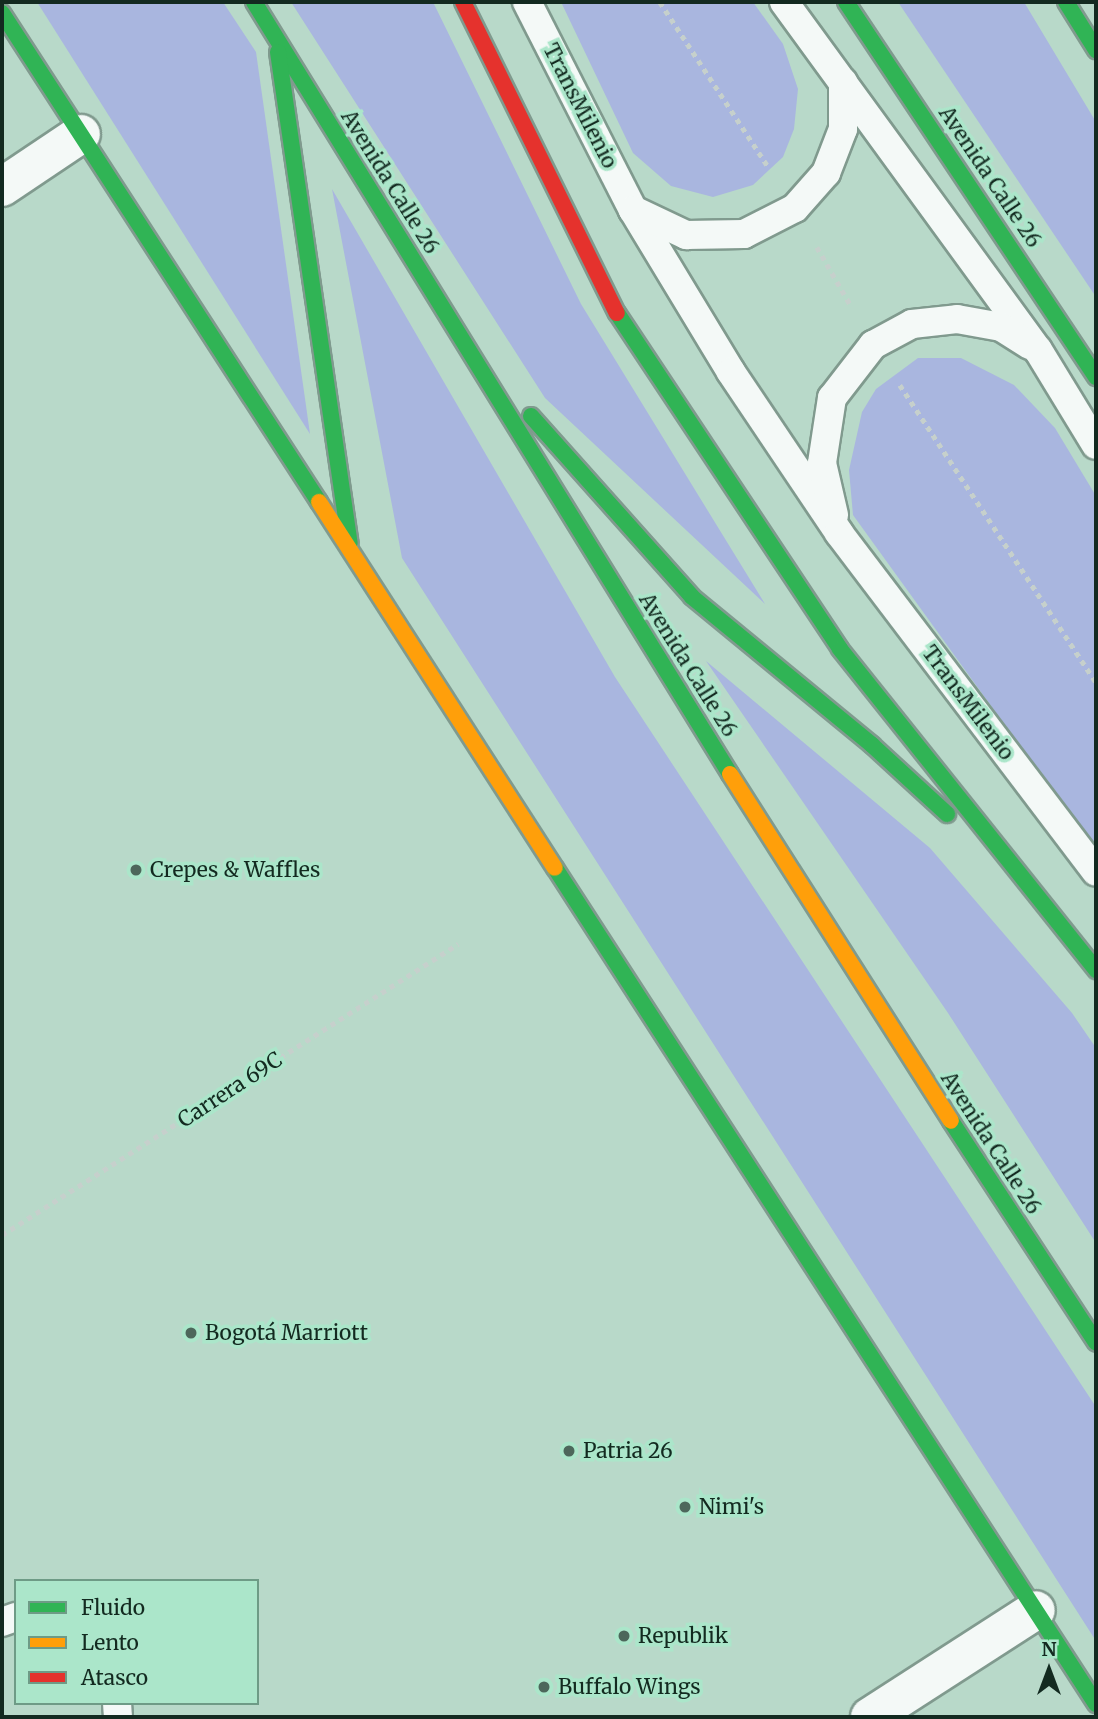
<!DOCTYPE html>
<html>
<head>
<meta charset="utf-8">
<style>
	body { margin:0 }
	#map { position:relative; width:1098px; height:1719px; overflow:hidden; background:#b8d9c9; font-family:Merriweather,serif }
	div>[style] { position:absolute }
	.green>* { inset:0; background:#a9b6df }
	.path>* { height:4.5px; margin-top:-2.25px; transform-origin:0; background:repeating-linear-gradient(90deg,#c6d0cc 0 5px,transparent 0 10px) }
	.roads { filter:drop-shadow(2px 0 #809a8e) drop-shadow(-2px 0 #809a8e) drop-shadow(0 2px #809a8e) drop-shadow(0 -2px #809a8e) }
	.lane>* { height:28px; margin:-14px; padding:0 14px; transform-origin:14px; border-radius:14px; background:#f4f9f7 }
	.street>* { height:38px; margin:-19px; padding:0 19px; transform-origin:19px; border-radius:19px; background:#f4f9f7 }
	.fast>* { height:16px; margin:-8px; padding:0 8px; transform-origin:8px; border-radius:8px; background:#30b455 }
	.slow>* { height:16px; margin:-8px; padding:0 8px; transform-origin:8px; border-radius:8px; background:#ff9f0a }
	.jam>* { height:16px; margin:-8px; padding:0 8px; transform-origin:8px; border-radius:8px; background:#e5322d }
	.dots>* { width:19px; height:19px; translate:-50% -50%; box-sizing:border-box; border:4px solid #abe6ca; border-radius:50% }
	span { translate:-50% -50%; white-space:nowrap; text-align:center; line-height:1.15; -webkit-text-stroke:7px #abe6ca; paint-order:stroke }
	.street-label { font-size:21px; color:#132a20 }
	.poi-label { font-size:21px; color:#132a20 }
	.left { translate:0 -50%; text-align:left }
	.frame { position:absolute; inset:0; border:4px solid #132a20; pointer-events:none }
	.legend { position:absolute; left:14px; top:1579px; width:245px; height:126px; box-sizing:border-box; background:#abe6ca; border:2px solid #6e9b86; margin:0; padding:9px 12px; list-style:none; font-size:21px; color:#132a20 }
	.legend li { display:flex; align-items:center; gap:14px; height:35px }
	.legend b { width:35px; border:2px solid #6e9b86 }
	.north { position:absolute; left:1014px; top:1635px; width:70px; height:70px; -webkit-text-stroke:5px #abe6ca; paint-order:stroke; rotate:0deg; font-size:19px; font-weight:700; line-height:28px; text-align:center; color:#132a20 }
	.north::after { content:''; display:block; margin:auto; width:24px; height:32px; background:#132a20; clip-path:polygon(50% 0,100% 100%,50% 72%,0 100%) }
</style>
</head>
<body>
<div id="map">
	<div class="green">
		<div style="clip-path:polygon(37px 2px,223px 2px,256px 52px,310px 434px)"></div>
		<div style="clip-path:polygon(291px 2px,433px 2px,581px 304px,765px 604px,545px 398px)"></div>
		<div style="clip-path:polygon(561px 2px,753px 2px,783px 44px,798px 89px,794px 129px,783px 157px,753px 185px,713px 197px,671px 186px,633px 153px)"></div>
		<div style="clip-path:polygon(898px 2px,1024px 2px,1096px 122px,1096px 297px)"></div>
		<div style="clip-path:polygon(332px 189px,615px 677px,1096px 1407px,1096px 1641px,402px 558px)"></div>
		<div style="clip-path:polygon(918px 358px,961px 358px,1014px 385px,1055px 428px,1096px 496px,1096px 851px,853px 515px,849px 470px,862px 412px,876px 389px)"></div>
		<div style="clip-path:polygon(706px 661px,930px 848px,1072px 1013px,1096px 1048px,1096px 1243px,948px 1013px)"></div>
	</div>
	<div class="path">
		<div style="left:660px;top:2px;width:199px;rotate:56.7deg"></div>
		<div style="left:817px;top:247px;width:68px;rotate:60deg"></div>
		<div style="left:900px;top:385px;width:356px;rotate:56.6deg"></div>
		<div style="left:2px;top:1235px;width:541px;rotate:-32.54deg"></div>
	</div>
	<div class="roads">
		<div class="lane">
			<div style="left:527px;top:2px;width:233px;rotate:63deg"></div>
			<div style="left:633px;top:210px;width:189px;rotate:58.8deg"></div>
			<div style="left:731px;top:372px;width:194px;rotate:56.1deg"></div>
			<div style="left:839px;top:533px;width:425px;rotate:52.8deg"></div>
			<div style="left:784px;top:2px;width:431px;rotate:53.9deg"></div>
			<div style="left:1038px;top:350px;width:111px;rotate:58.6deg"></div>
			<div style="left:633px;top:210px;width:59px;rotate:25.3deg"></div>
			<div style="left:686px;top:235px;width:58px;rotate:-1deg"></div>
			<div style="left:744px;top:234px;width:57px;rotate:-27deg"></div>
			<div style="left:795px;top:208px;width:47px;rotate:-48.5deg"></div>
			<div style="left:826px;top:173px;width:47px;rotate:-68.9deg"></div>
			<div style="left:843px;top:129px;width:47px;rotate:-90deg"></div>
			<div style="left:834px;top:515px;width:53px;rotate:-103deg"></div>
			<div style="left:822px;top:463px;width:66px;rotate:-81.3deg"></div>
			<div style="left:832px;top:398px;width:67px;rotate:-52.3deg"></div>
			<div style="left:873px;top:345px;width:44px;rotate:-28.3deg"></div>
			<div style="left:912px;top:324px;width:45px;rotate:-6.3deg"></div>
			<div style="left:957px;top:319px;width:45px;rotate:10.3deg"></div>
			<div style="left:1001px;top:327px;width:34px;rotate:32deg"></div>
			<div style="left:2px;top:1622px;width:15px;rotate:-20deg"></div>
			<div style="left:117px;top:1703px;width:14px;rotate:86deg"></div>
		</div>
		<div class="street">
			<div style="left:2px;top:187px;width:95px;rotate:-33.9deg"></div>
			<div style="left:870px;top:1717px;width:197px;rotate:-32.8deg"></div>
		</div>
		<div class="fast">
			<div style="left:254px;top:2px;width:907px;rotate:58.34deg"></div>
			<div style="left:846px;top:2px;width:451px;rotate:56.3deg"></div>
			<div style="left:1066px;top:2px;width:57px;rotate:58deg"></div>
			<div style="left:2px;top:13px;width:583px;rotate:57.05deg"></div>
			<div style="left:278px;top:52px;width:496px;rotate:81.7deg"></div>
			<div style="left:617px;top:313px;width:403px;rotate:56.4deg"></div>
			<div style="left:840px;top:649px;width:411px;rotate:51.4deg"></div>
			<div style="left:531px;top:416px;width:242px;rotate:48.3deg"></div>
			<div style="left:692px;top:597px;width:233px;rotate:39.4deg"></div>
			<div style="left:872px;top:745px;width:102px;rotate:42.6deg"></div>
			<div style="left:555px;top:868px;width:996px;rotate:57.09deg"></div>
			<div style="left:951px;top:1121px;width:265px;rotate:56.8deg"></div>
		</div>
		<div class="slow">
			<div style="left:319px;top:502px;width:435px;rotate:57.2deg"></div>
			<div style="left:730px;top:774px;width:411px;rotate:57.5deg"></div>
		</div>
		<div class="jam">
			<div style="left:463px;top:2px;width:347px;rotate:63.7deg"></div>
		</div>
	</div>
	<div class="dots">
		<div style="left:136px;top:870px;background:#4d675b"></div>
		<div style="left:191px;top:1333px;background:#4d675b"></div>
		<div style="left:569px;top:1451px;background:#4d675b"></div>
		<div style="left:685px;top:1507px;background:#4d675b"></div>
		<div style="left:624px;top:1636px;background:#4d675b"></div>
		<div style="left:544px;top:1687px;background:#4d675b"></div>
	</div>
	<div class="street-label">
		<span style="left:580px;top:106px;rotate:63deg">TransMilenio</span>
		<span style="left:990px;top:177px;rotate:56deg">Avenida Calle 26</span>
		<span style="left:390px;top:182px;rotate:58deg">Avenida Calle 26</span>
		<span style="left:688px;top:665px;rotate:58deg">Avenida Calle 26</span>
		<span style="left:968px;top:703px;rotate:53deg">TransMilenio</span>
		<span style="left:230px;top:1090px;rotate:-33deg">Carrera 69C</span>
		<span style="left:991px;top:1143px;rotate:57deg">Avenida Calle 26</span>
	</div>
	<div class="poi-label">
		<span class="left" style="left:150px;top:870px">Crepes &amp; Waffles</span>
		<span class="left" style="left:205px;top:1333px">Bogotá Marriott</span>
		<span class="left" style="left:583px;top:1451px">Patria 26</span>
		<span class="left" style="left:699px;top:1507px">Nimi's</span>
		<span class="left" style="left:638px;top:1636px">Republik</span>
		<span class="left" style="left:558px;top:1687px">Buffalo Wings</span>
	</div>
	<div class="frame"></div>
	<ul class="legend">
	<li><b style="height:9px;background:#30b455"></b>Fluido</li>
	<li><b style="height:9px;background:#ff9f0a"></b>Lento</li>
	<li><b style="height:9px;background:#e5322d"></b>Atasco</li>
	</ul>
	<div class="north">N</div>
</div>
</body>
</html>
